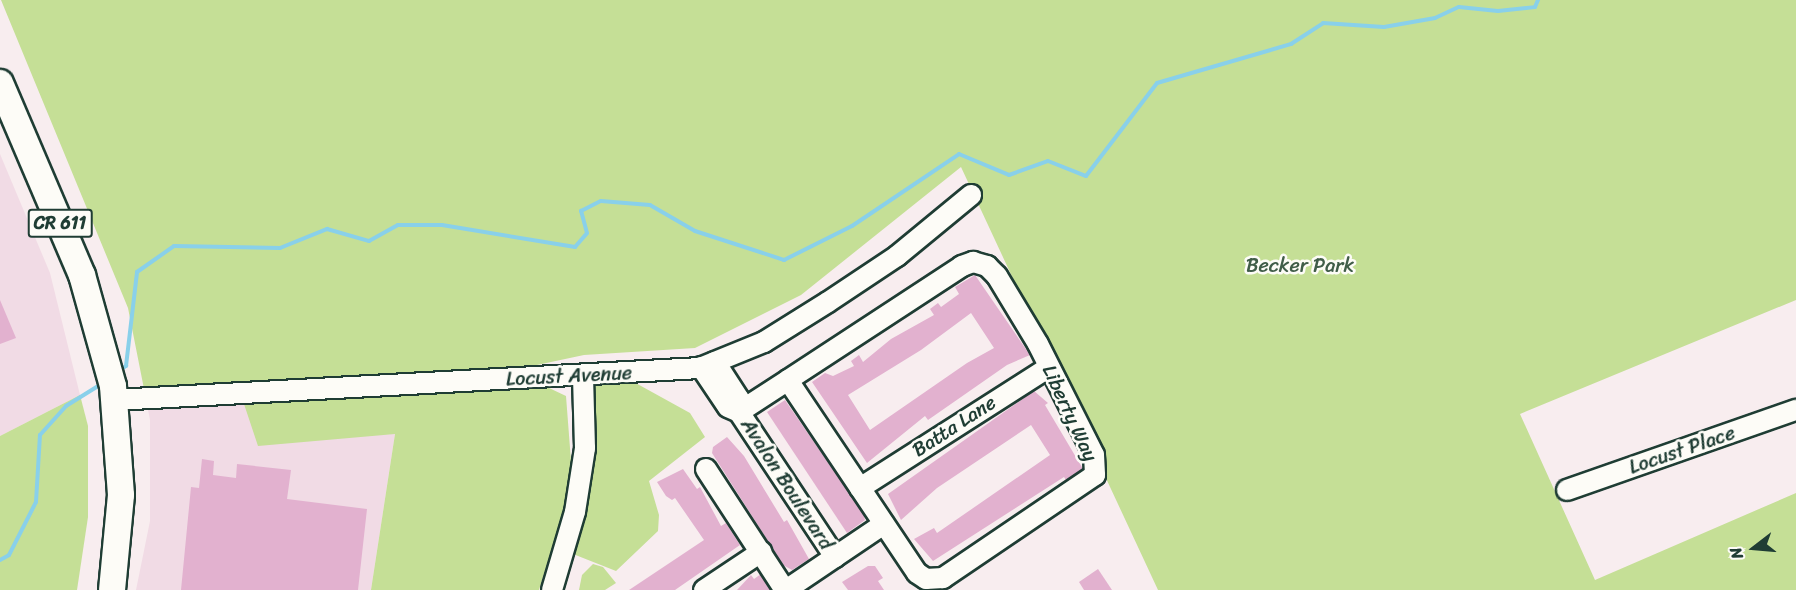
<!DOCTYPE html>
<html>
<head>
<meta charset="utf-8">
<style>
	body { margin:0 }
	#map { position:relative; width:1796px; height:590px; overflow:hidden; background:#f8edef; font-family:Sriracha,sans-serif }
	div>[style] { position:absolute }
	.built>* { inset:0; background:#f1dbe5 }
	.green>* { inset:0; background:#c5df96 }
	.stream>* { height:4px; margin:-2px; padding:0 2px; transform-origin:2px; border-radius:2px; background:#89d0ea }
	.building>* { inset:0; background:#e2b1cf }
	.roads { filter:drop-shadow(2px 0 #1f3d34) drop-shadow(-2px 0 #1f3d34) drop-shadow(0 2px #1f3d34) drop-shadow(0 -2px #1f3d34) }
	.minor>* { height:20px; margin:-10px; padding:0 10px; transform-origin:10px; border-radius:10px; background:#fdfcf7 }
	.major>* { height:26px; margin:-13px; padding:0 13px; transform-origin:13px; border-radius:13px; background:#fdfcf7 }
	span { translate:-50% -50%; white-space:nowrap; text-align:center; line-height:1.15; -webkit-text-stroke:5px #fdfcf7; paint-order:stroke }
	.shield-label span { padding:2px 4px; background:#fdfcf7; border:2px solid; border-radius:4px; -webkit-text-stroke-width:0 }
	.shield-label { font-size:18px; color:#1f3d34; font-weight:700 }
	.park-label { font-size:20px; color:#405d48 }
	.street-label { font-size:20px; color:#1f3d34 }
	.north { position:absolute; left:1724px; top:518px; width:60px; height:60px; -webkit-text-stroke:4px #fdfcf7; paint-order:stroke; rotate:254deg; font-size:16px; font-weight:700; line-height:24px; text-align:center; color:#1f3d34 }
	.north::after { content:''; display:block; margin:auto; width:21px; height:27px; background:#1f3d34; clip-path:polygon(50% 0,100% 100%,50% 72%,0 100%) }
</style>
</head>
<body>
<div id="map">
	<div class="built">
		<div style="clip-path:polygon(0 154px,50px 273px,80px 395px,0 436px)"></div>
		<div style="clip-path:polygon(239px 389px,362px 435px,395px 434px,371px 590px,136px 590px,150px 521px,150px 420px,145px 394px)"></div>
	</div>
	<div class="green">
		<div style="clip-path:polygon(1px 0,1796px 0,1796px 300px,1520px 414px,1595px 580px,1796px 493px,1796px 590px,1158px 590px,961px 167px,801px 295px,695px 348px,584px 355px,518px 369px,493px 368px,487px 390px,547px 387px,566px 396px,571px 461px,566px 503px,539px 590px,371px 590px,395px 434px,258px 446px,239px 389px,145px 394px,128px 308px)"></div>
		<div style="clip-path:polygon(632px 381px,690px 413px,705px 437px,649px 481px,659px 515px,658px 531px,616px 571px,573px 554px,593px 472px,593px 383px)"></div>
		<div style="clip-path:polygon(80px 395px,88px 426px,88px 517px,77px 590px,0 590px,0 436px)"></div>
		<div style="clip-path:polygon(593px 564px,603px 567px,616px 583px,605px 590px,579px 590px,582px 575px)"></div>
	</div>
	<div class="stream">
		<div style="left:119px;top:371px;width:9px;rotate:-36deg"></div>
		<div style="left:126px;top:366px;width:95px;rotate:-83.3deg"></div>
		<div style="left:137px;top:272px;width:45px;rotate:-35.1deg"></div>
		<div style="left:174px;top:246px;width:106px;rotate:1.1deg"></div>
		<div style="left:280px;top:248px;width:51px;rotate:-22deg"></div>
		<div style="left:327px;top:229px;width:44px;rotate:15.9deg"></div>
		<div style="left:369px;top:241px;width:33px;rotate:-29deg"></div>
		<div style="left:398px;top:225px;width:44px"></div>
		<div style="left:442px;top:225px;width:135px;rotate:9.4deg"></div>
		<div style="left:575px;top:247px;width:18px;rotate:-49deg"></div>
		<div style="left:587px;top:233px;width:23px;rotate:-105deg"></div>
		<div style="left:581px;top:211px;width:22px;rotate:-27deg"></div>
		<div style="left:601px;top:201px;width:49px;rotate:4.7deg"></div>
		<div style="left:650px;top:205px;width:52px;rotate:30deg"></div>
		<div style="left:695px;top:231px;width:94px;rotate:18deg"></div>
		<div style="left:784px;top:260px;width:76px;rotate:-26.6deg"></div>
		<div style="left:852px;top:226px;width:129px;rotate:-33.9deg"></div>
		<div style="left:959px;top:154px;width:54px;rotate:22.8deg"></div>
		<div style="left:1009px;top:175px;width:41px;rotate:-19.7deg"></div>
		<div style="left:1048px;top:161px;width:41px;rotate:21.5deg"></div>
		<div style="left:1086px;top:176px;width:117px;rotate:-52.6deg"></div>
		<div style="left:1157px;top:83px;width:140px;rotate:-16.2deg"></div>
		<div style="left:1291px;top:44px;width:38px;rotate:-33deg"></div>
		<div style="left:1323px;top:23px;width:61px;rotate:3.8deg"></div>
		<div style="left:1384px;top:27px;width:52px;rotate:-10deg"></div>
		<div style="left:1435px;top:18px;width:26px;rotate:-25deg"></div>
		<div style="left:1459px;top:7px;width:39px;rotate:6deg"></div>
		<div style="left:1498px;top:11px;width:37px;rotate:-6deg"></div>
		<div style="left:1535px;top:7px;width:8px;rotate:-67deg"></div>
		<div style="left:0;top:560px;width:10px;rotate:-29deg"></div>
		<div style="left:9px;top:555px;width:59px;rotate:-63deg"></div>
		<div style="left:36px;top:502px;width:67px;rotate:-86.6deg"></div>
		<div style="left:40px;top:435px;width:39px;rotate:-48deg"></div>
		<div style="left:66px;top:406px;width:44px;rotate:-31.9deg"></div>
	</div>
	<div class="building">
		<div style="clip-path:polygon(evenodd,975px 275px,1030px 355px,1007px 365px,928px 420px,925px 416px,867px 463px,812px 382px,825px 373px,833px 376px,854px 366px,851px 361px,859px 355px,863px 362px,891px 339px,934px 315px,930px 309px,938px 303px,941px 307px,959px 294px,955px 287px,975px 275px,971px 313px,994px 348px,967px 363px,870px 430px,848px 395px,921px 350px,971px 313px)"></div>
		<div style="clip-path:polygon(0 300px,16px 338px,0 344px)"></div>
		<div style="clip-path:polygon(1034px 391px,1048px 403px,1045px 405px,1083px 469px,1066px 480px,1064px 477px,933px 561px,914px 539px,934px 528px,937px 533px,1050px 455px,1031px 425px,937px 488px,901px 520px,888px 494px)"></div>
		<div style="clip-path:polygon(785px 400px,863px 513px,865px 520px,847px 533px,767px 412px)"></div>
		<div style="clip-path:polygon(727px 437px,744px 456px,784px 522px,787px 520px,809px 559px,792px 570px,783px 565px,712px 453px,713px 447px)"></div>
		<div style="clip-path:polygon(202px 459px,214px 461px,213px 475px,236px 478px,237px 464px,291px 470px,287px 499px,367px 509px,358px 590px,181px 590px,191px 487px,199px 488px)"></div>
		<div style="clip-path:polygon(683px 469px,697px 489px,700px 487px,721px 526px,726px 523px,740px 545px,675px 590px,629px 590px,704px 540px,675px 498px,672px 500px,666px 496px,657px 482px)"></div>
		<div style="clip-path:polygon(868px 566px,875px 566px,883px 578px,878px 581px,884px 590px,848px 590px,842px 582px)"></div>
		<div style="clip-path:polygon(1098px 569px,1112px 590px,1084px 590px,1079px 582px)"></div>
		<div style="clip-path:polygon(761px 574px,771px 590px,737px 590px,751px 575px,754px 579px)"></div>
	</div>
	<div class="roads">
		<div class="minor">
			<div style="left:715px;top:362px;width:44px;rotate:57deg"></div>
			<div style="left:739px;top:399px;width:13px;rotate:90deg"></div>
			<div style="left:739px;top:412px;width:174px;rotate:56.5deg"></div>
			<div style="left:701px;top:367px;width:48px;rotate:56deg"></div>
			<div style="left:728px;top:407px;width:10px;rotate:24deg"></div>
			<div style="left:115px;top:400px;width:586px;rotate:-3.13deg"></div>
			<div style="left:700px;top:368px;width:69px;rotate:-22.1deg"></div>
			<div style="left:764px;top:342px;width:75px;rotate:-32deg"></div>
			<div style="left:828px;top:302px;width:83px;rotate:-33.7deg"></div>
			<div style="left:897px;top:256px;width:96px;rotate:-39.5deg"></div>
			<div style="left:739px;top:412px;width:59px;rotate:-33.1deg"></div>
			<div style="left:788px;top:380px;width:208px;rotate:-33.2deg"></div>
			<div style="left:962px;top:266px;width:12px;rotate:-20deg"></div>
			<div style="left:973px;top:262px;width:15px;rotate:16deg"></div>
			<div style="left:987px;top:266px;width:14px;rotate:45deg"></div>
			<div style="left:997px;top:276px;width:79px;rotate:58.9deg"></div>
			<div style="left:1038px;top:344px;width:124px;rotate:63.2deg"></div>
			<div style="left:1094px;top:455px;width:20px;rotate:87deg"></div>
			<div style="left:1095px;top:475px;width:184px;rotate:145.9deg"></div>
			<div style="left:943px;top:578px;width:17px;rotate:177deg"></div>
			<div style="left:926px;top:579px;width:11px;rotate:-146deg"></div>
			<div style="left:917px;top:573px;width:232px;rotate:-123.8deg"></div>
			<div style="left:706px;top:469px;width:145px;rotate:56.9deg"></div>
			<div style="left:860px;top:488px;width:224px;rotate:-32.6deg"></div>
			<div style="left:1567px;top:490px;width:243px;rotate:-19.3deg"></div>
			<div style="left:552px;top:590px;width:81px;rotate:-73.6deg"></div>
			<div style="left:575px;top:512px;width:65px;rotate:-81.1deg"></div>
			<div style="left:585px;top:448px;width:73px;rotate:-91.6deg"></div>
			<div style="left:704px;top:590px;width:69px;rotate:-33.7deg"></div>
			<div style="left:786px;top:590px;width:118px;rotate:-34deg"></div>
		</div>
		<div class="major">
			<div style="left:0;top:83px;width:209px;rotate:66.9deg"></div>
			<div style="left:82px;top:275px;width:115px;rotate:74.4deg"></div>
			<div style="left:113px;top:386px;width:109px;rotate:85.8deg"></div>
			<div style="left:121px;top:495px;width:95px;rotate:95.4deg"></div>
		</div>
	</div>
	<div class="shield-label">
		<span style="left:60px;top:223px">CR 611</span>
	</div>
	<div class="park-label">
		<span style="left:1300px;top:265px">Becker Park</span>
	</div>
	<div class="street-label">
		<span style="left:569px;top:376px;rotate:-3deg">Locust Avenue</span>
		<span style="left:1070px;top:413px;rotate:65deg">Liberty Way</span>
		<span style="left:954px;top:426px;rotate:-33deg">Batta Lane</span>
		<span style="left:1682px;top:450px;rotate:-19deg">Locust Place</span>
		<span style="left:787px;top:484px;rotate:57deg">Avalon Boulevard</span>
	</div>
	<div class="north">N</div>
</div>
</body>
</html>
